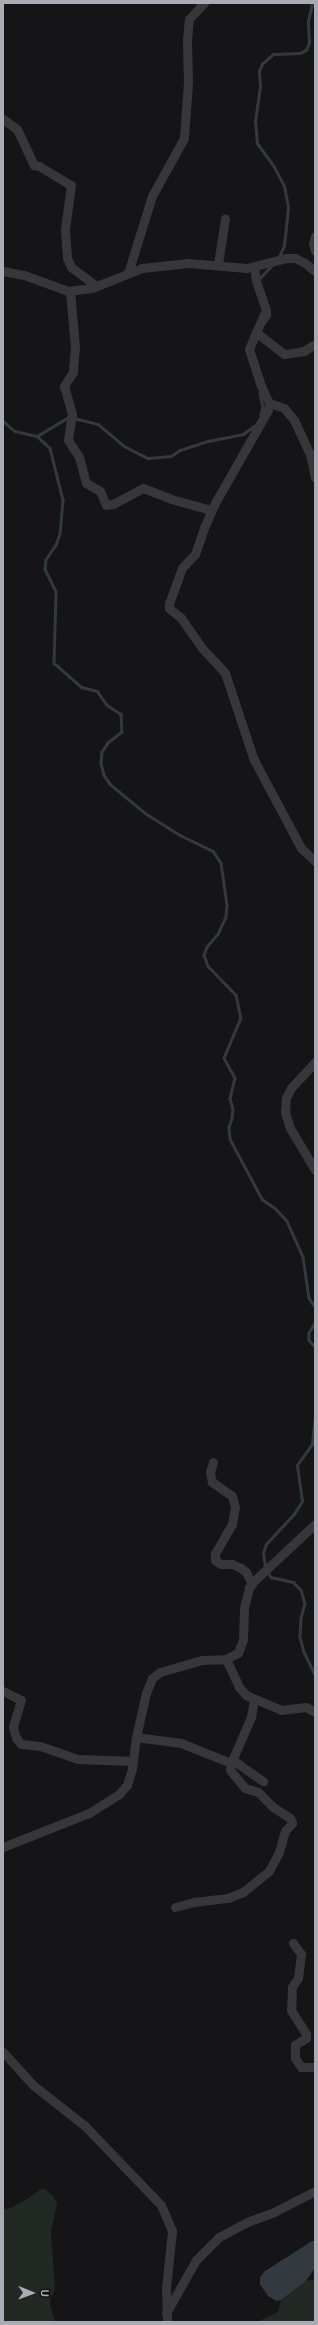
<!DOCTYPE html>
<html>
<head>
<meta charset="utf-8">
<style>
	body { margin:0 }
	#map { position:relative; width:318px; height:2325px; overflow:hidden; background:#151517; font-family:Roboto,sans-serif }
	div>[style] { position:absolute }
	.green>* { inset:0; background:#222823 }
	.water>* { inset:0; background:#323a40 }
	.stream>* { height:2.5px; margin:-1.25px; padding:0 1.25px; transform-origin:1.25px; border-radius:1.25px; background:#323a40 }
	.minor>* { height:9px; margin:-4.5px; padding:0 4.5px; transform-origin:4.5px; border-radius:4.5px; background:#37373b }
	span { translate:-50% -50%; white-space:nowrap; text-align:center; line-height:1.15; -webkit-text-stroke:3.5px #101012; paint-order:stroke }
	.frame { position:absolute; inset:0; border:4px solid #a9acb5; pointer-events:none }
	.north { position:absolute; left:12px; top:2273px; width:40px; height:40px; -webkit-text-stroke:3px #101012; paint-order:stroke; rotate:91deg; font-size:11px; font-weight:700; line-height:16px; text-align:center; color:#a9acb5 }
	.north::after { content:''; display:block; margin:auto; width:14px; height:18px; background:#a9acb5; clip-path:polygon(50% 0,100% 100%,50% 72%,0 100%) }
</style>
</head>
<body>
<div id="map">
	<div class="green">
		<div style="clip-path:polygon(43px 2188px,53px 2196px,57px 2203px,51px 2232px,55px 2290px,51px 2297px,50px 2304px,55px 2322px,3px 2322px,3px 2209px,11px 2208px,24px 2201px)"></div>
		<div style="clip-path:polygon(315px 2279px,315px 2322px,257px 2322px,278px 2312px,281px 2300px,306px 2281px)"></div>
	</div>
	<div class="water">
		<div style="clip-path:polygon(312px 2241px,315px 2241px,315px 2268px,306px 2281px,281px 2300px,277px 2301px,268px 2296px,260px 2284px,260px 2277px,265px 2271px)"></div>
	</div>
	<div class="stream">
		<div style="left:279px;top:257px;width:12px;rotate:-66deg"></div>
		<div style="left:284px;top:246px;width:39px;rotate:-84deg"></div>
		<div style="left:288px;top:207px;width:21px;rotate:-101deg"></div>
		<div style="left:284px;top:186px;width:21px;rotate:-118deg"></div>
		<div style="left:274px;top:167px;width:29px;rotate:-126deg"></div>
		<div style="left:257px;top:144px;width:22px;rotate:-95deg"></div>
		<div style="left:255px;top:122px;width:36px;rotate:-82deg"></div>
		<div style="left:260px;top:86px;width:15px;rotate:-94deg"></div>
		<div style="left:259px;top:71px;width:8px;rotate:-67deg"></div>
		<div style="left:262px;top:64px;width:15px;rotate:-42deg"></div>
		<div style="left:273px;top:54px;width:27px;rotate:-2deg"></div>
		<div style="left:300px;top:53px;width:7px;rotate:-27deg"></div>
		<div style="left:306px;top:50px;width:8px;rotate:-67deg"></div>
		<div style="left:309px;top:43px;width:22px;rotate:-93deg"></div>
		<div style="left:308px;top:21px;width:18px;rotate:-77deg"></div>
		<div style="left:259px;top:279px;width:19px;rotate:-47deg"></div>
		<div style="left:264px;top:323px;width:9px;rotate:-54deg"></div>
		<div style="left:269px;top:316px;width:4px;rotate:-90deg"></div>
		<div style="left:260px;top:393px;width:14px;rotate:78deg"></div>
		<div style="left:263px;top:407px;width:8px;rotate:104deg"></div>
		<div style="left:74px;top:418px;width:25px;rotate:14deg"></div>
		<div style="left:98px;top:424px;width:34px;rotate:40deg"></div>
		<div style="left:124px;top:446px;width:27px;rotate:27deg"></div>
		<div style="left:148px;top:458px;width:23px;rotate:-5deg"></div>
		<div style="left:171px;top:456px;width:11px;rotate:-34deg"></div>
		<div style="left:180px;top:450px;width:29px;rotate:-18deg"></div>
		<div style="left:208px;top:441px;width:36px;rotate:-11deg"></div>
		<div style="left:243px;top:434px;width:14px;rotate:-36deg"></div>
		<div style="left:3px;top:421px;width:16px;rotate:40deg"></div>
		<div style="left:15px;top:431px;width:23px;rotate:13deg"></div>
		<div style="left:37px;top:436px;width:18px;rotate:43deg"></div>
		<div style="left:50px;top:448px;width:54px;rotate:76deg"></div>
		<div style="left:63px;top:500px;width:34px;rotate:95deg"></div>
		<div style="left:60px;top:534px;width:12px;rotate:110deg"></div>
		<div style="left:56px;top:545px;width:18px;rotate:124deg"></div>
		<div style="left:46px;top:560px;width:9px;rotate:96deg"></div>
		<div style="left:45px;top:569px;width:25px;rotate:64deg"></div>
		<div style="left:56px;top:592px;width:71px;rotate:91.6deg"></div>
		<div style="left:54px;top:663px;width:37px;rotate:41deg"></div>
		<div style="left:82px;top:687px;width:16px;rotate:15deg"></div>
		<div style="left:97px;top:691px;width:17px;rotate:54deg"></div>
		<div style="left:107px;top:705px;width:17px;rotate:33deg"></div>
		<div style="left:121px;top:714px;width:18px;rotate:87deg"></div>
		<div style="left:122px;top:732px;width:18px;rotate:142deg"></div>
		<div style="left:108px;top:743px;width:11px;rotate:124deg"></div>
		<div style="left:102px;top:752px;width:11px;rotate:95deg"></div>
		<div style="left:101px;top:763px;width:12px;rotate:76deg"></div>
		<div style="left:104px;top:775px;width:11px;rotate:56deg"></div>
		<div style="left:110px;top:784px;width:45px;rotate:39.6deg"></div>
		<div style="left:145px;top:813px;width:41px;rotate:32.2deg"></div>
		<div style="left:180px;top:835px;width:37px;rotate:26deg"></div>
		<div style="left:213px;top:851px;width:14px;rotate:56deg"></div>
		<div style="left:221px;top:863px;width:42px;rotate:81.9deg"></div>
		<div style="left:227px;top:905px;width:12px;rotate:95deg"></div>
		<div style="left:226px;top:917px;width:19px;rotate:115deg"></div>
		<div style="left:218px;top:934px;width:17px;rotate:130deg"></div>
		<div style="left:207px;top:947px;width:9px;rotate:111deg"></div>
		<div style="left:204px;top:955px;width:12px;rotate:70deg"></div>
		<div style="left:208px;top:966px;width:40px;rotate:46deg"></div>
		<div style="left:236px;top:995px;width:24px;rotate:78deg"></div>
		<div style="left:241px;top:1018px;width:43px;rotate:113deg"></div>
		<div style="left:224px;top:1058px;width:23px;rotate:61deg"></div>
		<div style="left:235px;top:1078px;width:21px;rotate:104deg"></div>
		<div style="left:230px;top:1098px;width:11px;rotate:75deg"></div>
		<div style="left:233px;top:1109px;width:10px;rotate:96deg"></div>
		<div style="left:232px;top:1119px;width:9px;rotate:111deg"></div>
		<div style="left:229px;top:1127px;width:12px;rotate:85deg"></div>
		<div style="left:230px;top:1139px;width:68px;rotate:61.9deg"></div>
		<div style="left:262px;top:1199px;width:16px;rotate:35deg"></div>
		<div style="left:275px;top:1208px;width:18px;rotate:47deg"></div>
		<div style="left:287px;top:1221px;width:39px;rotate:66deg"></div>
		<div style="left:303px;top:1257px;width:41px;rotate:81.7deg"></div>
		<div style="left:309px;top:1298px;width:11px;rotate:56deg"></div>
		<div style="left:37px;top:436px;width:37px;rotate:-31deg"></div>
		<div style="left:315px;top:1323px;width:12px;rotate:121deg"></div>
		<div style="left:309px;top:1333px;width:7px;rotate:90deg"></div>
		<div style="left:309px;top:1340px;width:9px;rotate:49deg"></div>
		<div style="left:265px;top:1567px;width:14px;rotate:-98deg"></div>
		<div style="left:263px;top:1553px;width:9px;rotate:-72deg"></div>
		<div style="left:266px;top:1544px;width:41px;rotate:-47deg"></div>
		<div style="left:294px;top:1514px;width:15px;rotate:-58deg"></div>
		<div style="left:302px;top:1501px;width:36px;rotate:-98deg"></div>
		<div style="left:297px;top:1465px;width:26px;rotate:-54deg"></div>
		<div style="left:312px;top:1444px;width:28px;rotate:-84deg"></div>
		<div style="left:268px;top:1572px;width:6px;rotate:59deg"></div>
		<div style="left:271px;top:1577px;width:23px;rotate:13deg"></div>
		<div style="left:293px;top:1582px;width:11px;rotate:45deg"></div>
		<div style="left:301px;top:1590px;width:14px;rotate:73deg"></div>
		<div style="left:305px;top:1603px;width:16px;rotate:105deg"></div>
		<div style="left:301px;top:1618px;width:19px;rotate:93deg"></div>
		<div style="left:300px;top:1637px;width:16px;rotate:75deg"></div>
		<div style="left:304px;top:1652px;width:25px;rotate:64deg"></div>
	</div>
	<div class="minor">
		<div style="left:3px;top:119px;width:17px;rotate:36deg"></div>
		<div style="left:17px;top:129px;width:40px;rotate:65deg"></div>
		<div style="left:34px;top:165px;width:5px;rotate:11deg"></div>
		<div style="left:39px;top:166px;width:37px;rotate:31deg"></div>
		<div style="left:71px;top:185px;width:44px;rotate:97.8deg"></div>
		<div style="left:65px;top:229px;width:29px;rotate:86deg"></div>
		<div style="left:67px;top:258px;width:10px;rotate:66deg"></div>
		<div style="left:71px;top:267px;width:31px;rotate:37deg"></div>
		<div style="left:315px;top:236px;width:8px;rotate:104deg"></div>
		<div style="left:313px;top:244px;width:7px;rotate:74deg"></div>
		<div style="left:218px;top:264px;width:46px;rotate:-81.2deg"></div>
		<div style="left:254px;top:267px;width:14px;rotate:82deg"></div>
		<div style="left:256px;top:281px;width:31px;rotate:71deg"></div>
		<div style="left:266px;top:310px;width:24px;rotate:114deg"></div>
		<div style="left:3px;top:271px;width:21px;rotate:11deg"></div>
		<div style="left:24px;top:275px;width:47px;rotate:20deg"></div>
		<div style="left:68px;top:291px;width:24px;rotate:-7deg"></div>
		<div style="left:92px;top:288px;width:54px;rotate:-21.8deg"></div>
		<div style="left:142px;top:268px;width:46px;rotate:-6.2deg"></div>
		<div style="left:188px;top:263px;width:59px;rotate:4.8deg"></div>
		<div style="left:247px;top:268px;width:40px;rotate:-14.4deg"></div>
		<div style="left:286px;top:258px;width:9px"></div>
		<div style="left:295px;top:258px;width:11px;rotate:27deg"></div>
		<div style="left:305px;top:263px;width:13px;rotate:39deg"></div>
		<div style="left:128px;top:273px;width:81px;rotate:-72.7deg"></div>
		<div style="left:152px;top:196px;width:66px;rotate:-61.1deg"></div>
		<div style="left:184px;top:138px;width:56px;rotate:-85.9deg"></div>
		<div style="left:188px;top:82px;width:42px;rotate:-91.4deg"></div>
		<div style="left:187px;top:40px;width:21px;rotate:-85deg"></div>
		<div style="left:189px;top:19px;width:22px;rotate:-47deg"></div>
		<div style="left:70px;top:291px;width:56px;rotate:84.9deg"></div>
		<div style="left:75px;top:347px;width:25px;rotate:95deg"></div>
		<div style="left:73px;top:372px;width:17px;rotate:123deg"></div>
		<div style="left:64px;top:386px;width:29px;rotate:74deg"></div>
		<div style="left:72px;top:414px;width:26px;rotate:99deg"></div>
		<div style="left:68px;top:440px;width:20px;rotate:57deg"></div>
		<div style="left:79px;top:457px;width:27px;rotate:75deg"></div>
		<div style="left:86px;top:483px;width:16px;rotate:30deg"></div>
		<div style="left:100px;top:491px;width:15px;rotate:67deg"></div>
		<div style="left:106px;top:505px;width:7px;rotate:-8deg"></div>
		<div style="left:113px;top:504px;width:34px;rotate:-28deg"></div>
		<div style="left:143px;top:488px;width:30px;rotate:21deg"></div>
		<div style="left:171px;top:499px;width:41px;rotate:15.4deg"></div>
		<div style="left:315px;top:344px;width:13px;rotate:148deg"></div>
		<div style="left:304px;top:351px;width:20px;rotate:171deg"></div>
		<div style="left:284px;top:354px;width:36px;rotate:-142deg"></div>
		<div style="left:256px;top:332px;width:18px;rotate:112deg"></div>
		<div style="left:249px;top:349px;width:39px;rotate:72deg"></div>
		<div style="left:261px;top:386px;width:19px;rotate:65deg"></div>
		<div style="left:269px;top:403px;width:7px;rotate:98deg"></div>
		<div style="left:268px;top:410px;width:107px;rotate:119.7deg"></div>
		<div style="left:215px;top:503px;width:27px;rotate:114deg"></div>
		<div style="left:204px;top:528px;width:28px;rotate:109deg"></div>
		<div style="left:195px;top:554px;width:19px;rotate:133deg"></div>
		<div style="left:182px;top:568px;width:37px;rotate:110deg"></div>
		<div style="left:169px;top:603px;width:5px;rotate:90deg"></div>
		<div style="left:169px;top:608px;width:16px;rotate:40deg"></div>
		<div style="left:181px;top:618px;width:35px;rotate:55deg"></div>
		<div style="left:201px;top:647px;width:35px;rotate:47deg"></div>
		<div style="left:225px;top:673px;width:92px;rotate:71.6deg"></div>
		<div style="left:254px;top:760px;width:100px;rotate:61.9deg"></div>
		<div style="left:301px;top:848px;width:19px;rotate:43deg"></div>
		<div style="left:269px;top:403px;width:16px;rotate:18deg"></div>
		<div style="left:284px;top:408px;width:16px;rotate:50deg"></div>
		<div style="left:294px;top:420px;width:38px;rotate:65deg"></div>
		<div style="left:310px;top:454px;width:24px;rotate:78deg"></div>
		<div style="left:315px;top:1062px;width:35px;rotate:133deg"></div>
		<div style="left:291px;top:1088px;width:11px;rotate:117deg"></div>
		<div style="left:286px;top:1098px;width:14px;rotate:94deg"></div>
		<div style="left:285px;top:1112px;width:17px;rotate:73deg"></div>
		<div style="left:290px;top:1128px;width:49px;rotate:59.2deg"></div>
		<div style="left:213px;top:1462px;width:10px;rotate:107deg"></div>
		<div style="left:210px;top:1472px;width:10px;rotate:79deg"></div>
		<div style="left:212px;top:1482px;width:24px;rotate:35deg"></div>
		<div style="left:232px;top:1496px;width:11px;rotate:75deg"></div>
		<div style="left:235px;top:1507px;width:17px;rotate:100deg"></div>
		<div style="left:232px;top:1524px;width:34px;rotate:120deg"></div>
		<div style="left:215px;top:1553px;width:7px;rotate:90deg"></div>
		<div style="left:215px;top:1560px;width:7px;rotate:34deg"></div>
		<div style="left:221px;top:1564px;width:11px"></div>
		<div style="left:232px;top:1564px;width:10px;rotate:24deg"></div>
		<div style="left:241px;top:1568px;width:6px;rotate:39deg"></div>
		<div style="left:246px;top:1572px;width:13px;rotate:63deg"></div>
		<div style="left:226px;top:1659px;width:31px;rotate:65deg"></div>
		<div style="left:239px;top:1687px;width:11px;rotate:49deg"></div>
		<div style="left:246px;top:1695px;width:38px;rotate:23deg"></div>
		<div style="left:281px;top:1710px;width:25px;rotate:-7deg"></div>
		<div style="left:306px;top:1707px;width:10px;rotate:29deg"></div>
		<div style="left:3px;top:1691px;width:20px;rotate:27deg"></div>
		<div style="left:21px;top:1700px;width:28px;rotate:107deg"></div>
		<div style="left:13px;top:1727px;width:11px;rotate:75deg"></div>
		<div style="left:16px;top:1738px;width:8px;rotate:50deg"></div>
		<div style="left:21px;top:1744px;width:19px;rotate:6deg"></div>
		<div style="left:40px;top:1746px;width:39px;rotate:19deg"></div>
		<div style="left:77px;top:1759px;width:56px;rotate:2deg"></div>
		<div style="left:136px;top:1737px;width:45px;rotate:7.6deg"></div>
		<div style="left:181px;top:1743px;width:54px;rotate:21.8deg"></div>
		<div style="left:231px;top:1763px;width:6px"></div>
		<div style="left:237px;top:1763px;width:32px;rotate:35deg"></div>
		<div style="left:3px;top:1847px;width:92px;rotate:-21.6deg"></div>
		<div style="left:89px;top:1813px;width:36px;rotate:-32deg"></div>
		<div style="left:119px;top:1794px;width:12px;rotate:-48deg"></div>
		<div style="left:127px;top:1785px;width:17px;rotate:-73deg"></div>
		<div style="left:132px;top:1769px;width:32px;rotate:-83deg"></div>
		<div style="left:136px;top:1737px;width:45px;rotate:-77.2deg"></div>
		<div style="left:146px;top:1693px;width:16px;rotate:-68deg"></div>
		<div style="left:152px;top:1678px;width:10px;rotate:-37deg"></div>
		<div style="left:160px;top:1672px;width:44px;rotate:-15.9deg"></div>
		<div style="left:202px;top:1660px;width:24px;rotate:-2deg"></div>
		<div style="left:226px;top:1659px;width:13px;rotate:-27deg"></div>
		<div style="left:238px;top:1653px;width:15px;rotate:-70deg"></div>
		<div style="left:243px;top:1639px;width:31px;rotate:-88deg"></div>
		<div style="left:244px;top:1608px;width:21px;rotate:-76deg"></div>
		<div style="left:249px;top:1588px;width:9px;rotate:-54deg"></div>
		<div style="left:254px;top:1581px;width:83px;rotate:-43.1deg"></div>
		<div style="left:175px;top:1907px;width:20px;rotate:-15deg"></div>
		<div style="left:194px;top:1902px;width:34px;rotate:-7deg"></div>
		<div style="left:228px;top:1898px;width:16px;rotate:-22deg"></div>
		<div style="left:243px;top:1892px;width:33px;rotate:-39deg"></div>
		<div style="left:269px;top:1871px;width:21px;rotate:-62deg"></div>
		<div style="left:279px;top:1852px;width:22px;rotate:-74deg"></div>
		<div style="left:285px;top:1831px;width:11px;rotate:-49deg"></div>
		<div style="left:292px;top:1823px;width:5px;rotate:-112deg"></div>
		<div style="left:290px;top:1818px;width:20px;rotate:-147deg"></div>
		<div style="left:273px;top:1807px;width:21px;rotate:-135deg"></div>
		<div style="left:258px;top:1792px;width:14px;rotate:-163deg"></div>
		<div style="left:245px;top:1788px;width:23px;rotate:-130deg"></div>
		<div style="left:230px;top:1770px;width:7px;rotate:-82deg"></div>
		<div style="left:231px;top:1763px;width:50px;rotate:-66.5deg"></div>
		<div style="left:251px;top:1717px;width:17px;rotate:-80deg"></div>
		<div style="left:293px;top:1943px;width:14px;rotate:54deg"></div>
		<div style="left:301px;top:1954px;width:24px;rotate:97deg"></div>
		<div style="left:298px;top:1978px;width:11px;rotate:124deg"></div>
		<div style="left:292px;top:1987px;width:23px;rotate:92deg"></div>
		<div style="left:291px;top:2010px;width:28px;rotate:58deg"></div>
		<div style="left:306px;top:2034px;width:4px;rotate:90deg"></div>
		<div style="left:306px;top:2038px;width:13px;rotate:148deg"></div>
		<div style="left:295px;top:2045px;width:13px;rotate:90deg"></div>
		<div style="left:295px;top:2058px;width:11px;rotate:56deg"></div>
		<div style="left:301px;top:2067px;width:14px"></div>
		<div style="left:3px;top:2052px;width:45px;rotate:47.7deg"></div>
		<div style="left:33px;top:2085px;width:66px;rotate:38.3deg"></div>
		<div style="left:85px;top:2126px;width:110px;rotate:46.1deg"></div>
		<div style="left:161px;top:2205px;width:28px;rotate:67deg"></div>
		<div style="left:172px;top:2231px;width:57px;rotate:96deg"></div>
		<div style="left:166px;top:2288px;width:34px;rotate:88deg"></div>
		<div style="left:166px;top:2313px;width:61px;rotate:-60.5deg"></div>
		<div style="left:196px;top:2260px;width:33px;rotate:-45deg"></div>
		<div style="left:219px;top:2237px;width:32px;rotate:-28deg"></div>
		<div style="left:247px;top:2222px;width:29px;rotate:-20deg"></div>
		<div style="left:274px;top:2212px;width:46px;rotate:-27.1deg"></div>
	</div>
	<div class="frame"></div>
	<div class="north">U</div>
</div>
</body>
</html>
